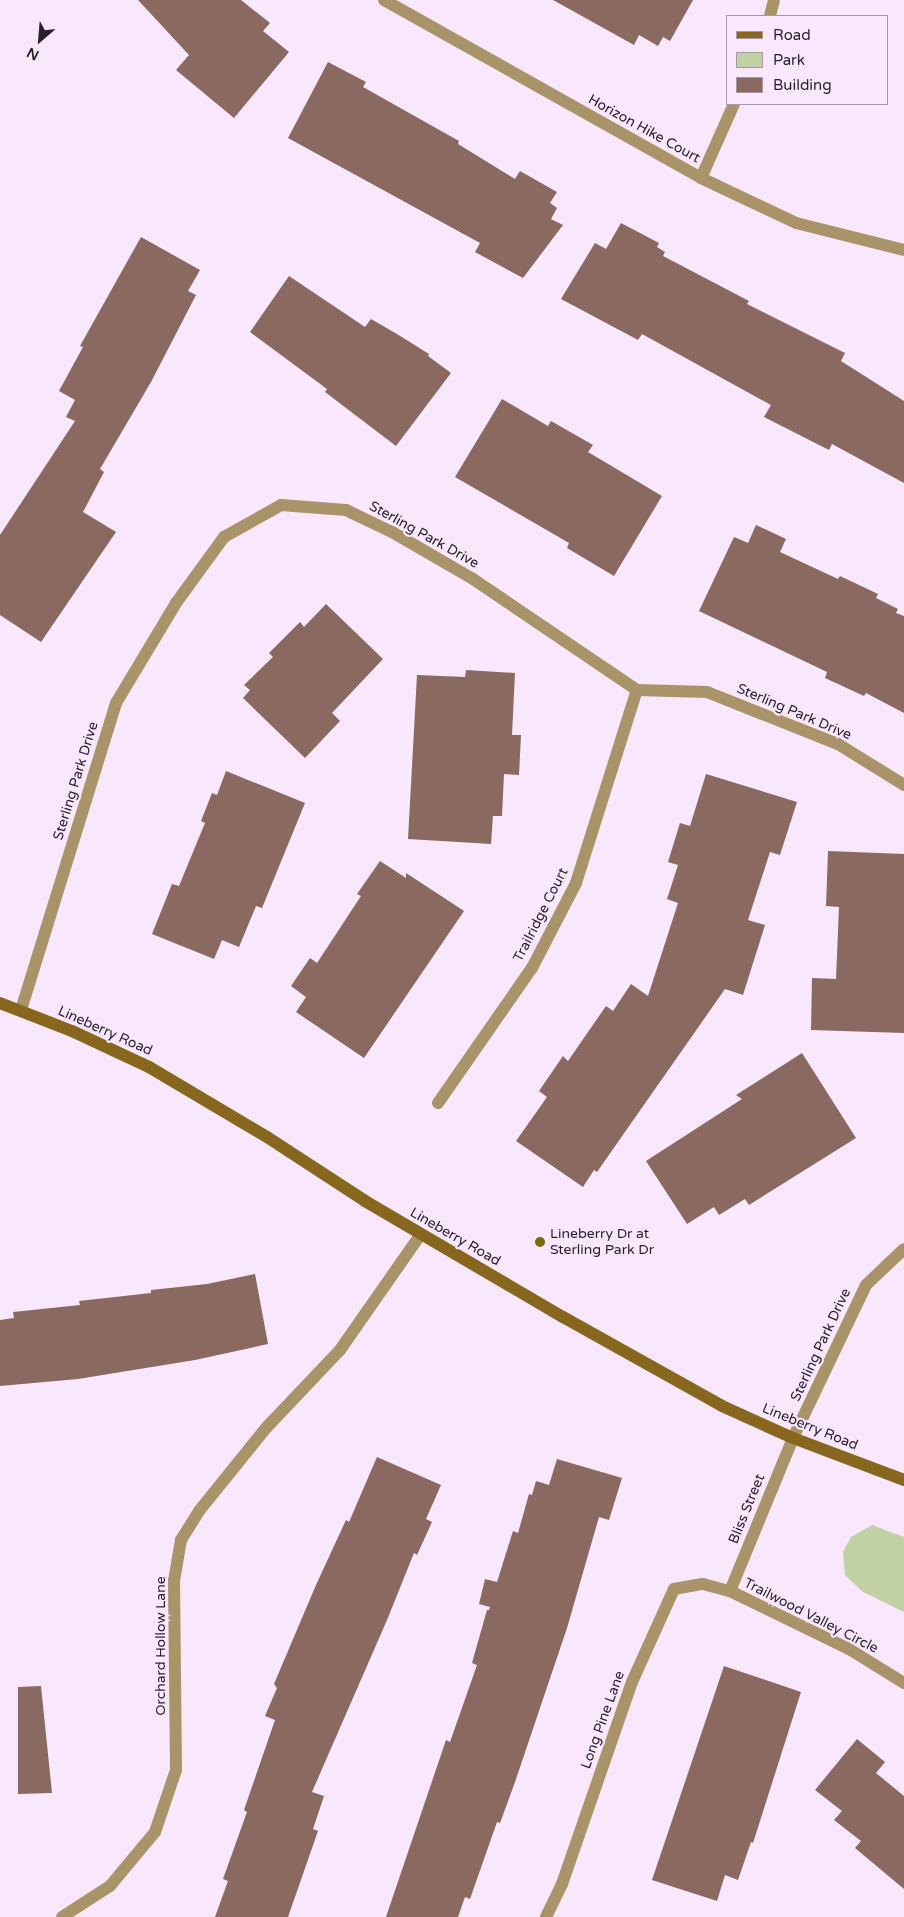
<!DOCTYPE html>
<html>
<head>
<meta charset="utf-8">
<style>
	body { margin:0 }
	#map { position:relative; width:904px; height:1917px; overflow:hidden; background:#f8e7fd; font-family:"Varela Round",sans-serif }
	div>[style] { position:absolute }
	.green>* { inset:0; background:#c2d1a3 }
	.building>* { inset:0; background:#896960 }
	.street>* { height:12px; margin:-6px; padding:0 6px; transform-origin:6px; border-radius:6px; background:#a99469 }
	.secondary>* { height:12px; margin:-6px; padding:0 6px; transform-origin:6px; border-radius:6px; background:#87671e }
	.dots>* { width:14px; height:14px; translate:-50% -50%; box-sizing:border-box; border:2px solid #f8e7fd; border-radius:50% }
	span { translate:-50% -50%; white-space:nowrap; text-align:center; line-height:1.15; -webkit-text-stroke:4.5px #f8e7fd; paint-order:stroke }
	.street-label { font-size:14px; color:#271f29 }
	.poi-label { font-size:14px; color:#271f29 }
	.left { translate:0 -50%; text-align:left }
	.legend { position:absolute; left:726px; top:15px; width:162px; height:90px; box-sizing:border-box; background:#f8e7fd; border:1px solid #a497a8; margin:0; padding:6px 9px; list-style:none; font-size:15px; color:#271f29 }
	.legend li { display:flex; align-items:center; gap:10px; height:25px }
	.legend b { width:25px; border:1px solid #a497a8 }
	.north { position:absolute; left:15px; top:15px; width:50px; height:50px; -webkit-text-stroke:4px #f8e7fd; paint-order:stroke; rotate:207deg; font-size:14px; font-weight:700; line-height:20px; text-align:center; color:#271f29 }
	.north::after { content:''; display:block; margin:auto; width:18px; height:22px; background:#271f29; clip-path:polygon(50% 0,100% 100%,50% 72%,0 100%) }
</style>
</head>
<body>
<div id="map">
	<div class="green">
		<div style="clip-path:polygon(872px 1525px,904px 1537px,904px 1612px,863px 1592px,845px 1575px,843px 1552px,851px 1537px)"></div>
	</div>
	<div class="building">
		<div style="clip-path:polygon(138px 0,241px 0,270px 23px,263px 31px,289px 52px,234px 118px,176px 70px,189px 55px)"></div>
		<div style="clip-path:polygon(553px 0,693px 0,670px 41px,663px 37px,658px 46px,639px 35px,634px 45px)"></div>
		<div style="clip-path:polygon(328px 62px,366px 82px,363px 87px,459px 141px,458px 144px,515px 179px,520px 171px,557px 192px,550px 203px,557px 208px,551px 219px,563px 225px,523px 278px,475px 252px,480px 243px,288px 138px)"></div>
		<div style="clip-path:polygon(621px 223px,659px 243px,657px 247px,665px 252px,663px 256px,749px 301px,747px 304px,845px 353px,841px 361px,904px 401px,904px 483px,832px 444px,829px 450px,764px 417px,771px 405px,642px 334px,638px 340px,561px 299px,595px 243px,606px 249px)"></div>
		<div style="clip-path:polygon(141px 237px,200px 270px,188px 291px,196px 295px,151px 382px,100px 469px,104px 472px,83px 512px,116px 532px,41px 642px,0 615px,0 535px,75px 421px,66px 417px,75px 400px,59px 391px,83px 347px,80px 346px)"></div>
		<div style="clip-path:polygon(289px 276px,365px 327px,371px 319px,397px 334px,429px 354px,428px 356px,451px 373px,396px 446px,325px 392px,327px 389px,250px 332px)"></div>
		<div style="clip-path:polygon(502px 399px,548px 426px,551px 421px,593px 445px,588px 452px,662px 496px,614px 576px,567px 548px,569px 543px,455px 477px)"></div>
		<div style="clip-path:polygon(756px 525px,786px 539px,780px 552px,838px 579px,840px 576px,878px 594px,876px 598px,898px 609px,896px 613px,904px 616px,904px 713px,866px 693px,864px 696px,825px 678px,827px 672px,699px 611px,734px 537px,748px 543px)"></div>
		<div style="clip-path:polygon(326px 604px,383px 659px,332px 713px,340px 721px,305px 758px,243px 698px,250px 690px,244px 685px,273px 657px,269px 653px,300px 622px,304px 627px)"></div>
		<div style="clip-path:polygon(466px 670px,515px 673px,512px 735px,521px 735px,519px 775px,504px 774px,502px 816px,493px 816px,491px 844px,408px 839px,417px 675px,465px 677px)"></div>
		<div style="clip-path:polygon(226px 771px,305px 803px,262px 908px,256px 906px,239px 947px,222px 940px,214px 959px,152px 934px,172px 884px,179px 886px,205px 823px,201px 821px,212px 793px,217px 795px)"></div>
		<div style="clip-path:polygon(706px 774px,797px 802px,780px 855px,770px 852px,748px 920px,765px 925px,743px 995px,725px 989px,597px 1172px,594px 1170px,583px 1187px,516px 1141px,547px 1097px,539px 1091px,563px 1056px,568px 1061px,606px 1006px,613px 1011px,631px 984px,648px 996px,678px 903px,667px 899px,678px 865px,668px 862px,680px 823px,690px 826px)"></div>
		<div style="clip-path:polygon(828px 851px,904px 854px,904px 1033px,811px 1030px,812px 978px,836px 979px,839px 907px,826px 906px)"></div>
		<div style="clip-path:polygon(380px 861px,406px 878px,406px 873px,464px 911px,364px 1058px,296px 1012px,306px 997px,291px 986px,310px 958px,317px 963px,361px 896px,357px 894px)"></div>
		<div style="clip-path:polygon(802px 1053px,856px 1138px,749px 1205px,745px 1199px,719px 1215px,714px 1207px,687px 1224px,646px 1161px,742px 1099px,736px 1095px)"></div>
		<div style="clip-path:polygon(255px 1274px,268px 1344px,195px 1360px,78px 1379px,0 1386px,0 1320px,14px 1318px,13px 1312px,80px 1305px,79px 1301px,151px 1293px,151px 1290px,207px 1284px)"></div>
		<div style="clip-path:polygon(377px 1457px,441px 1485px,426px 1519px,432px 1522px,417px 1555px,414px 1553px,387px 1620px,312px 1792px,324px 1796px,313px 1829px,318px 1831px,288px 1917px,215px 1917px,228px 1881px,223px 1879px,247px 1812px,244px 1810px,275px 1720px,265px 1716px,277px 1688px,274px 1684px,316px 1585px,346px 1520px,349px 1522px)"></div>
		<div style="clip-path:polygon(557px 1459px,622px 1478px,609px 1520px,599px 1517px,567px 1628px,515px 1782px,500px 1823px,497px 1822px,470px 1899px,465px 1897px,458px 1917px,386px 1917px,446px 1740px,450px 1742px,477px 1665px,472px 1663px,487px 1610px,489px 1610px,490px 1607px,479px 1604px,485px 1579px,497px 1582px,513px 1531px,518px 1533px,529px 1494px,532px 1495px,536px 1481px,549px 1485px)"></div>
		<div style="clip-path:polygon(724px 1666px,801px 1692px,753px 1843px,751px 1842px,738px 1880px,725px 1875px,717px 1901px,652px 1880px)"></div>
		<div style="clip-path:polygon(41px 1686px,52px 1793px,18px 1794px,18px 1687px)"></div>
		<div style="clip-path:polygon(857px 1739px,885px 1762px,876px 1773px,904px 1796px,904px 1889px,855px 1848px,861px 1841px,834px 1820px,842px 1811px,815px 1790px)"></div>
	</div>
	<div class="street">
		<div style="left:384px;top:0;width:364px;rotate:29.3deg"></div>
		<div style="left:701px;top:178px;width:105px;rotate:25.3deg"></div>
		<div style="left:796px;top:223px;width:111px;rotate:14deg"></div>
		<div style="left:770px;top:16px;width:16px;rotate:-76deg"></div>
		<div style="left:701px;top:178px;width:81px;rotate:-66deg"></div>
		<div style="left:21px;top:1010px;width:321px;rotate:-72.8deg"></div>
		<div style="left:116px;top:703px;width:117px;rotate:-59deg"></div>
		<div style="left:176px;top:603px;width:82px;rotate:-54deg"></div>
		<div style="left:224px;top:537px;width:65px;rotate:-29.3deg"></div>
		<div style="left:281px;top:505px;width:65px;rotate:4.4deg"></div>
		<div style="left:346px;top:510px;width:51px;rotate:25.6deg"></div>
		<div style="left:392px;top:532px;width:94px;rotate:30.1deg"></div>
		<div style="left:473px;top:579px;width:198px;rotate:34.1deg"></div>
		<div style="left:637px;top:690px;width:70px;rotate:1.6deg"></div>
		<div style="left:707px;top:692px;width:141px;rotate:21.7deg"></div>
		<div style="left:838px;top:744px;width:78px;rotate:31.8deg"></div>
		<div style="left:438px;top:1103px;width:165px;rotate:-55.2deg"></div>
		<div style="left:532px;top:968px;width:96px;rotate:-62.6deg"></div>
		<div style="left:576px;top:883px;width:202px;rotate:-72.5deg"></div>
		<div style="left:730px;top:1591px;width:165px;rotate:-67.6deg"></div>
		<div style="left:793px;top:1438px;width:170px;rotate:-64.5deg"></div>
		<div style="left:866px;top:1285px;width:52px;rotate:-43.5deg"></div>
		<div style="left:62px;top:1917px;width:57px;rotate:-32.9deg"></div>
		<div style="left:110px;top:1886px;width:70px;rotate:-50.2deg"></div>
		<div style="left:155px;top:1832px;width:65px;rotate:-71.3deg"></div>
		<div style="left:176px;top:1770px;width:189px;rotate:-90.6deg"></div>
		<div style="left:174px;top:1581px;width:42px;rotate:-80.3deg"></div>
		<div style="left:181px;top:1540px;width:34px;rotate:-58deg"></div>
		<div style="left:199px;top:1511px;width:107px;rotate:-51.1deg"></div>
		<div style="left:266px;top:1428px;width:108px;rotate:-46.5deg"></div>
		<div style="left:340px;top:1350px;width:141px;rotate:-55.1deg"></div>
		<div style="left:546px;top:1917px;width:37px;rotate:-64deg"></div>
		<div style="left:562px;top:1884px;width:214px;rotate:-70.9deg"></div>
		<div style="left:632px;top:1682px;width:102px;rotate:-65.7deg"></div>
		<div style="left:674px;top:1589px;width:29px;rotate:-10deg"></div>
		<div style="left:703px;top:1584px;width:28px;rotate:15deg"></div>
		<div style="left:730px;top:1591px;width:132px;rotate:26deg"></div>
		<div style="left:849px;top:1649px;width:65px;rotate:31.7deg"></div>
	</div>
	<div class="secondary">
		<div style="left:0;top:1003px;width:77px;rotate:21.3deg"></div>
		<div style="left:72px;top:1031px;width:85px;rotate:25.1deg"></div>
		<div style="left:149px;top:1067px;width:137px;rotate:30.7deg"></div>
		<div style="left:267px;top:1137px;width:117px;rotate:33.1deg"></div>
		<div style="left:365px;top:1201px;width:229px;rotate:30.4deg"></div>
		<div style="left:563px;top:1317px;width:182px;rotate:29.2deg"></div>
		<div style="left:722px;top:1406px;width:78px;rotate:24.3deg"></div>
		<div style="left:793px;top:1438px;width:119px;rotate:20.7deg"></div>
	</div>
	<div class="dots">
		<div style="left:540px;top:1242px;background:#756d09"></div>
	</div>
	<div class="street-label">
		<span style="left:644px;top:129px;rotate:29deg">Horizon Hike Court</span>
		<span style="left:424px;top:535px;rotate:29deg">Sterling Park Drive</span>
		<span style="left:794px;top:712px;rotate:23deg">Sterling Park Drive</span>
		<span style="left:76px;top:781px;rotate:-73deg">Sterling Park Drive</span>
		<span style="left:541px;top:915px;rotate:-63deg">Trailridge Court</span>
		<span style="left:105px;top:1031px;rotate:24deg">Lineberry Road</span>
		<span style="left:455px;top:1237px;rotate:30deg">Lineberry Road</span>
		<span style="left:821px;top:1345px;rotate:-65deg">Sterling Park Drive</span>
		<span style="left:810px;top:1427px;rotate:22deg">Lineberry Road</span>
		<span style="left:747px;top:1509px;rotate:-68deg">Bliss Street</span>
		<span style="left:811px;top:1616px;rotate:27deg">Trailwood Valley Circle</span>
		<span style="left:161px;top:1646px;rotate:-90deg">Orchard Hollow Lane</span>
		<span style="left:603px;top:1720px;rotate:-70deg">Long Pine Lane</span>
	</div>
	<div class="poi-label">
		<span class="left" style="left:550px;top:1242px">Lineberry Dr at<br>Sterling Park Dr</span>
	</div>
	<ul class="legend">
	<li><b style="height:6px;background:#87671e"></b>Road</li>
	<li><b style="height:14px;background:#c2d1a3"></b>Park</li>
	<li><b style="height:14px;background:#896960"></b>Building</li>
	</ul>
	<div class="north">N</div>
</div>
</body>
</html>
